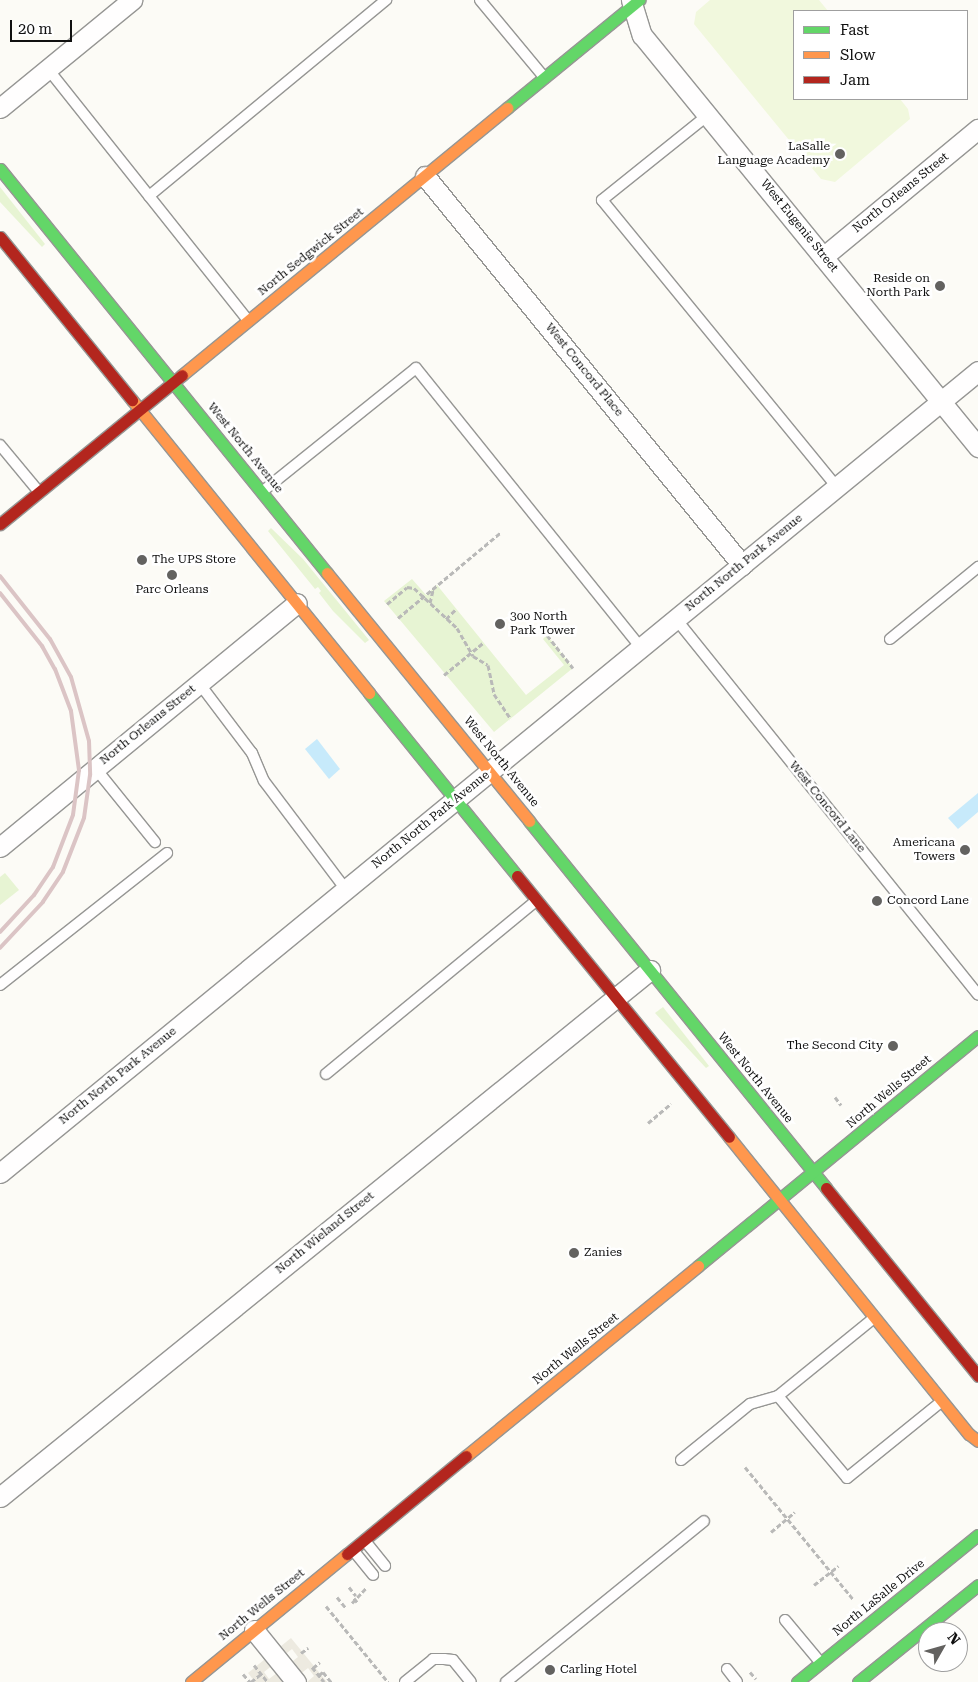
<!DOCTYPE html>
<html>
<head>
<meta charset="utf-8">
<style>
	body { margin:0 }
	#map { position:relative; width:978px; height:1682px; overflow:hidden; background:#fcfbf6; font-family:"Roboto Serif",serif }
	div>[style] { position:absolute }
	.green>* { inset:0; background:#e7f4d3 }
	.pitch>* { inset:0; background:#f1f8dd }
	.plaza>* { inset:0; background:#edeae0 }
	.water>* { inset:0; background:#c7eafb }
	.path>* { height:3px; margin-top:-1.5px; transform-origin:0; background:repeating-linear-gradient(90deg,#b9b9b8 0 5px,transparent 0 7.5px) }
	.roads { filter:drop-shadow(1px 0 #969694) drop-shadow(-1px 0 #969694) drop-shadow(0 1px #969694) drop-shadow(0 -1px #969694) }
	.lane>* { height:10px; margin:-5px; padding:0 5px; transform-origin:5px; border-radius:5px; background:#fffefe }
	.street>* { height:19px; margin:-9.5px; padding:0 9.5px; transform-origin:9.5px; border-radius:9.5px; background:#fffefe }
	.fast>* { height:11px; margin:-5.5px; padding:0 5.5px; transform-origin:5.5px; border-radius:5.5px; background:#63d668 }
	.slow>* { height:11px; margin:-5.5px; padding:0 5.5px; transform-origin:5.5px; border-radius:5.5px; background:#ff974d }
	.jam>* { height:11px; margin:-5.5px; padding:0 5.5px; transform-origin:5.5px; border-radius:5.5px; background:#b3261e }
	.rail>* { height:4px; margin:-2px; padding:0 2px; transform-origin:2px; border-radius:2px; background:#dbc4c5 }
	.dots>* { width:14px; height:14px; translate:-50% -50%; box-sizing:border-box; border:2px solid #fff; border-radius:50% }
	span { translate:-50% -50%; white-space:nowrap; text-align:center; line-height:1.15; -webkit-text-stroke:5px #fff; paint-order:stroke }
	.poi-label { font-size:12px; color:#101010 }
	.right { translate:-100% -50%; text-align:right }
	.left { translate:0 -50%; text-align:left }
	.street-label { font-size:12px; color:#101010 }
	.legend { position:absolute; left:793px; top:10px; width:175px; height:90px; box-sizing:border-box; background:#fff; border:1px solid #9f9f9f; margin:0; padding:6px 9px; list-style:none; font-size:15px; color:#101010 }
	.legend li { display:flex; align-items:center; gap:10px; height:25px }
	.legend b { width:25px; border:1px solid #9f9f9f }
	.north { position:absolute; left:918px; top:1622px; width:50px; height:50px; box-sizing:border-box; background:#fff; border:1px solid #9f9f9f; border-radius:50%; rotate:52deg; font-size:14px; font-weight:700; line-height:20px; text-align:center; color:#101010 }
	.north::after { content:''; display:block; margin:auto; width:18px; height:22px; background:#636260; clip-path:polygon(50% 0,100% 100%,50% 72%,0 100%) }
	.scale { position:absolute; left:10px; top:20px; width:62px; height:22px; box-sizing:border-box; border:2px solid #101010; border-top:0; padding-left:6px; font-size:15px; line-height:18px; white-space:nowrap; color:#101010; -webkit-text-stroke:4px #fff; paint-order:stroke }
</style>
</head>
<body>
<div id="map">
	<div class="green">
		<div style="clip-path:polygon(0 187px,45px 244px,42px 247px,0 202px)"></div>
		<div style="clip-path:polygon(271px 528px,303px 559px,369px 640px,365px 643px,333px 611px,319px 593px,321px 591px,318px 587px,315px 589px,268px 531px)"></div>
		<div style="clip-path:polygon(412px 579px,426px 595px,437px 585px,526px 695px,564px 665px,543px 639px,547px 635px,573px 668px,494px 732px,384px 601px)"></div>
		<div style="clip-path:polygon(5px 873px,19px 890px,0 905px,0 877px)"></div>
		<div style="clip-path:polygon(663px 1007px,709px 1066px,706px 1068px,655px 1013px)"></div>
	</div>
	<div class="pitch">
		<div style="clip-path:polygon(710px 0,819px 0,828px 11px,794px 11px,794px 99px,900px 99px,908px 109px,910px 119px,835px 182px,821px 179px,694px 24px,696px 12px)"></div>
	</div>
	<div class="plaza">
		<div style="clip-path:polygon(evenodd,291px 1638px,327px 1682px,307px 1682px,314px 1676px,308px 1668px,299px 1675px,304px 1682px,255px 1682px,248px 1673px,291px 1638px,292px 1649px,298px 1657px,289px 1664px,283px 1656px,292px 1649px,291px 1638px,273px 1665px,278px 1672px,269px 1679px,264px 1672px,273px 1665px)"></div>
	</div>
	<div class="water">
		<div style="clip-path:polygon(317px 739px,340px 769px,329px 779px,305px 749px)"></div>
		<div style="clip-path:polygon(978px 793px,978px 812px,958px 829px,948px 818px)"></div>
	</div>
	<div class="path">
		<div style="left:430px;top:603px;width:13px;rotate:-77deg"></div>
		<div style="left:387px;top:604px;width:26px;rotate:-40deg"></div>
		<div style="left:407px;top:587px;width:7px;rotate:8deg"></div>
		<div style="left:414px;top:588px;width:59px;rotate:42.9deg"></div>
		<div style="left:457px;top:628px;width:32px;rotate:60deg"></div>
		<div style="left:473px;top:656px;width:17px;rotate:31deg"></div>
		<div style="left:488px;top:665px;width:30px;rotate:78deg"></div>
		<div style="left:494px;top:694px;width:30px;rotate:56deg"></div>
		<div style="left:398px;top:618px;width:133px;rotate:-39.8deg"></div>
		<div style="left:446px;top:619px;width:14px;rotate:-45deg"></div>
		<div style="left:547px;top:635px;width:42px;rotate:51.8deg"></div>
		<div style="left:444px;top:675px;width:50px;rotate:-39.4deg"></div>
		<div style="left:835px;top:1097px;width:10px;rotate:53deg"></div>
		<div style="left:648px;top:1123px;width:30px;rotate:-40deg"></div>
		<div style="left:745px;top:1467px;width:171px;rotate:50.7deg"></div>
		<div style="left:771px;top:1532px;width:31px;rotate:-40deg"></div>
		<div style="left:814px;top:1585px;width:31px;rotate:-38deg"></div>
		<div style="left:349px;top:1587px;width:11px;rotate:52deg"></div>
		<div style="left:337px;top:1597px;width:13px;rotate:51deg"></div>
		<div style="left:354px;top:1598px;width:5px;rotate:53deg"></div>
		<div style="left:352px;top:1603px;width:22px;rotate:-47deg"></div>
		<div style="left:326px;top:1606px;width:98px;rotate:50.8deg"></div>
		<div style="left:301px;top:1653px;width:9px;rotate:-36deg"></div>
		<div style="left:254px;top:1665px;width:22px;rotate:51deg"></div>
		<div style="left:312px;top:1667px;width:19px;rotate:51deg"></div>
		<div style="left:313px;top:1668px;width:9px;rotate:-41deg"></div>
		<div style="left:750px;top:1672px;width:9px;rotate:49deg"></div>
		<div style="left:243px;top:1674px;width:11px;rotate:49deg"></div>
		<div style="left:319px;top:1675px;width:5px;rotate:-37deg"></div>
		<div style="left:323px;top:1672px;width:13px;rotate:51deg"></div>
		<div style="left:251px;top:1682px;width:13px;rotate:-39deg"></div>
	</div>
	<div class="roads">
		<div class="lane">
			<div style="left:480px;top:0;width:99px;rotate:50.3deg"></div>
			<div style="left:48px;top:69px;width:321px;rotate:51.5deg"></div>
			<div style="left:708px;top:115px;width:136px;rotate:141.3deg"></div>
			<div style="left:602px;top:200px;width:371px;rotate:50.7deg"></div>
			<div style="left:149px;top:196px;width:308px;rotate:-39.6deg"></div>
			<div style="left:0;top:445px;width:61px;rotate:50.3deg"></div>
			<div style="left:263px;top:491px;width:196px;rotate:-38.8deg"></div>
			<div style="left:416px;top:368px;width:359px;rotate:51.2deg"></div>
			<div style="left:676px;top:619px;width:482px;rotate:51.2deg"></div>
			<div style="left:890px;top:639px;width:114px;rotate:-39.3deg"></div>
			<div style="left:199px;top:683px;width:88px;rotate:52.9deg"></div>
			<div style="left:252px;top:753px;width:30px;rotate:67deg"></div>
			<div style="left:264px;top:781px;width:136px;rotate:53deg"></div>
			<div style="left:96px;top:769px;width:94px;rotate:51.1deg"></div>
			<div style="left:0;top:985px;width:213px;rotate:-38.3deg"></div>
			<div style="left:326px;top:1074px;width:273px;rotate:-39.5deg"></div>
			<div style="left:778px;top:1396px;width:107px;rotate:49.9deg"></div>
			<div style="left:847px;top:1478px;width:121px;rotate:-39deg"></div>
			<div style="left:681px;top:1460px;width:89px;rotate:-39.1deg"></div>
			<div style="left:750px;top:1404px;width:29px;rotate:-16deg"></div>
			<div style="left:778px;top:1396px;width:124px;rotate:-39.1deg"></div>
			<div style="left:365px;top:1541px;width:32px;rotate:51deg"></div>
			<div style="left:353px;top:1550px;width:32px;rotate:51deg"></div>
			<div style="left:785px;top:1620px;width:55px;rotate:50.2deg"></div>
			<div style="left:727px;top:1669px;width:16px;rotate:52deg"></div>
			<div style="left:405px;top:1682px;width:36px;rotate:-39deg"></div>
			<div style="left:433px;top:1659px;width:11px"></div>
			<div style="left:444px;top:1659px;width:9px;rotate:6deg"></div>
			<div style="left:453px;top:1660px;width:28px;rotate:51deg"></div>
			<div style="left:506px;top:1682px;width:255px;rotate:-39.1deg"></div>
		</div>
		<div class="street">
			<div style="left:631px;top:0;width:37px;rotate:73deg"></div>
			<div style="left:642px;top:35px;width:532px;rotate:50.8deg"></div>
			<div style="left:0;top:108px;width:171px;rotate:-39.3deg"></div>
			<div style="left:425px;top:176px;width:502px;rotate:50.82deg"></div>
			<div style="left:823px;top:257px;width:201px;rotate:-39.6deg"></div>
			<div style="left:0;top:847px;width:384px;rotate:-39.4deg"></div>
			<div style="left:0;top:1173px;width:1265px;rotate:-39.35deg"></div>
			<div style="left:0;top:1497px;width:837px;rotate:-39.03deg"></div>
			<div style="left:254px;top:1630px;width:67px;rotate:51.1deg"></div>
		</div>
		<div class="fast">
			<div style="left:507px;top:108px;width:171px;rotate:-39.3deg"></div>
			<div style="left:0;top:169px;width:520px;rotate:51.01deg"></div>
			<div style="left:369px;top:693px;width:235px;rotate:51deg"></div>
			<div style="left:529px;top:821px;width:472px;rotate:51deg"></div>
			<div style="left:698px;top:1266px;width:362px;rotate:-39.4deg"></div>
			<div style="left:797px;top:1682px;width:233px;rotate:-39.1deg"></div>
			<div style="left:858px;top:1682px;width:154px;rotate:-38.9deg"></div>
		</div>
		<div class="slow">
			<div style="left:182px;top:375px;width:421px;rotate:-39.4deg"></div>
			<div style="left:132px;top:400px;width:377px;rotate:51deg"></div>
			<div style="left:327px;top:573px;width:320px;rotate:50.8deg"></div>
			<div style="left:729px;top:1137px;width:382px;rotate:51.1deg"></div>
			<div style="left:969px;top:1434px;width:11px;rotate:38deg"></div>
			<div style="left:466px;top:1456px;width:300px;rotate:-39.3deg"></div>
			<div style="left:191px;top:1682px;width:202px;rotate:-39.4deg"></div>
		</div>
		<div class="jam">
			<div style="left:0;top:237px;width:210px;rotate:51deg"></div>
			<div style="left:0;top:524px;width:235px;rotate:-39.3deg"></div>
			<div style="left:517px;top:876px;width:336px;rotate:50.9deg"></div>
			<div style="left:826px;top:1188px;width:242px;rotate:51deg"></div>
			<div style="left:347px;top:1554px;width:154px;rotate:-39.5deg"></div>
		</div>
	</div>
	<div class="rail">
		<div style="left:0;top:576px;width:80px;rotate:51.6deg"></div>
		<div style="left:50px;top:639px;width:43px;rotate:61.1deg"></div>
		<div style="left:71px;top:677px;width:66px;rotate:74.3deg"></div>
		<div style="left:89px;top:741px;width:34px;rotate:88deg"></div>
		<div style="left:90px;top:775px;width:43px;rotate:97.9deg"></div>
		<div style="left:84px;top:818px;width:58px;rotate:111.3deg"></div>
		<div style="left:63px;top:872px;width:36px;rotate:124deg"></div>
		<div style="left:43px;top:902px;width:63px;rotate:133.1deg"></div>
		<div style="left:0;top:593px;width:68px;rotate:51.6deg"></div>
		<div style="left:42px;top:646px;width:26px;rotate:61deg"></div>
		<div style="left:55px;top:669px;width:45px;rotate:69.1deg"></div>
		<div style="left:71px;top:711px;width:60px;rotate:82.3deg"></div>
		<div style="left:79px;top:770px;width:45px;rotate:97.6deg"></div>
		<div style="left:73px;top:815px;width:56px;rotate:111deg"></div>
		<div style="left:53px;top:867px;width:34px;rotate:124deg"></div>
		<div style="left:34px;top:895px;width:50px;rotate:132.6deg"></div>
	</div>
	<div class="dots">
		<div style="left:840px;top:154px;background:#636260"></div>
		<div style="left:940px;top:286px;background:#636260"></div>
		<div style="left:142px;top:560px;background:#636260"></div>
		<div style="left:172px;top:575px;background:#636260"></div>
		<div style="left:500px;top:624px;background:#636260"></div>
		<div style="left:965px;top:850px;background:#636260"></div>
		<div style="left:877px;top:901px;background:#636260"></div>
		<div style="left:893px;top:1046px;background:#636260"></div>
		<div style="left:574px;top:1253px;background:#636260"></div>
		<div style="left:550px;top:1670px;background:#636260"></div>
	</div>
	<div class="poi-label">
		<span class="right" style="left:830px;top:154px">LaSalle<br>Language Academy</span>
		<span class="right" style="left:930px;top:286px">Reside on<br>North Park</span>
		<span class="left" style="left:152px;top:560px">The UPS Store</span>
		<span style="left:172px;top:590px">Parc Orleans</span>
		<span class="left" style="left:510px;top:624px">300 North<br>Park Tower</span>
		<span class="right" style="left:955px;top:850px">Americana<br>Towers</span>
		<span class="left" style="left:887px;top:901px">Concord Lane</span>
		<span class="right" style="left:883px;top:1046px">The Second City</span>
		<span class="left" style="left:584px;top:1253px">Zanies</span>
		<span class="left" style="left:560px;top:1670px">Carling Hotel</span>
	</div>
	<div class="street-label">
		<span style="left:901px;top:193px;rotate:-39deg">North Orleans Street</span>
		<span style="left:799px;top:226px;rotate:51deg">West Eugenie Street</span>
		<span style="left:311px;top:252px;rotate:-39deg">North Sedgwick Street</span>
		<span style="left:584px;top:370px;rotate:51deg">West Concord Place</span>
		<span style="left:245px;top:448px;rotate:51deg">West North Avenue</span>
		<span style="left:744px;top:563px;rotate:-39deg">North North Park Avenue</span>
		<span style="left:148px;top:725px;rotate:-39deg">North Orleans Street</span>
		<span style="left:501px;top:762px;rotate:51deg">West North Avenue</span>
		<span style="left:827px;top:807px;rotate:51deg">West Concord Lane</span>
		<span style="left:431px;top:820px;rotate:-39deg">North North Park Avenue</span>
		<span style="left:118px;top:1076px;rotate:-39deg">North North Park Avenue</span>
		<span style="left:755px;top:1078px;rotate:51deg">West North Avenue</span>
		<span style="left:889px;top:1092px;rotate:-40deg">North Wells Street</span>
		<span style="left:325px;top:1233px;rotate:-39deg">North Wieland Street</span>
		<span style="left:576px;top:1349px;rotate:-39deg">North Wells Street</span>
		<span style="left:879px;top:1598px;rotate:-39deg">North LaSalle Drive</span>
		<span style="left:262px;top:1605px;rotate:-39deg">North Wells Street</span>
	</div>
	<ul class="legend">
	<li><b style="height:6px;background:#63d668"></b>Fast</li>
	<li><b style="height:6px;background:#ff974d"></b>Slow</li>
	<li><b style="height:6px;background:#b3261e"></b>Jam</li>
	</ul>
	<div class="north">N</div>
	<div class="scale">20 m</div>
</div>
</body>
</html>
